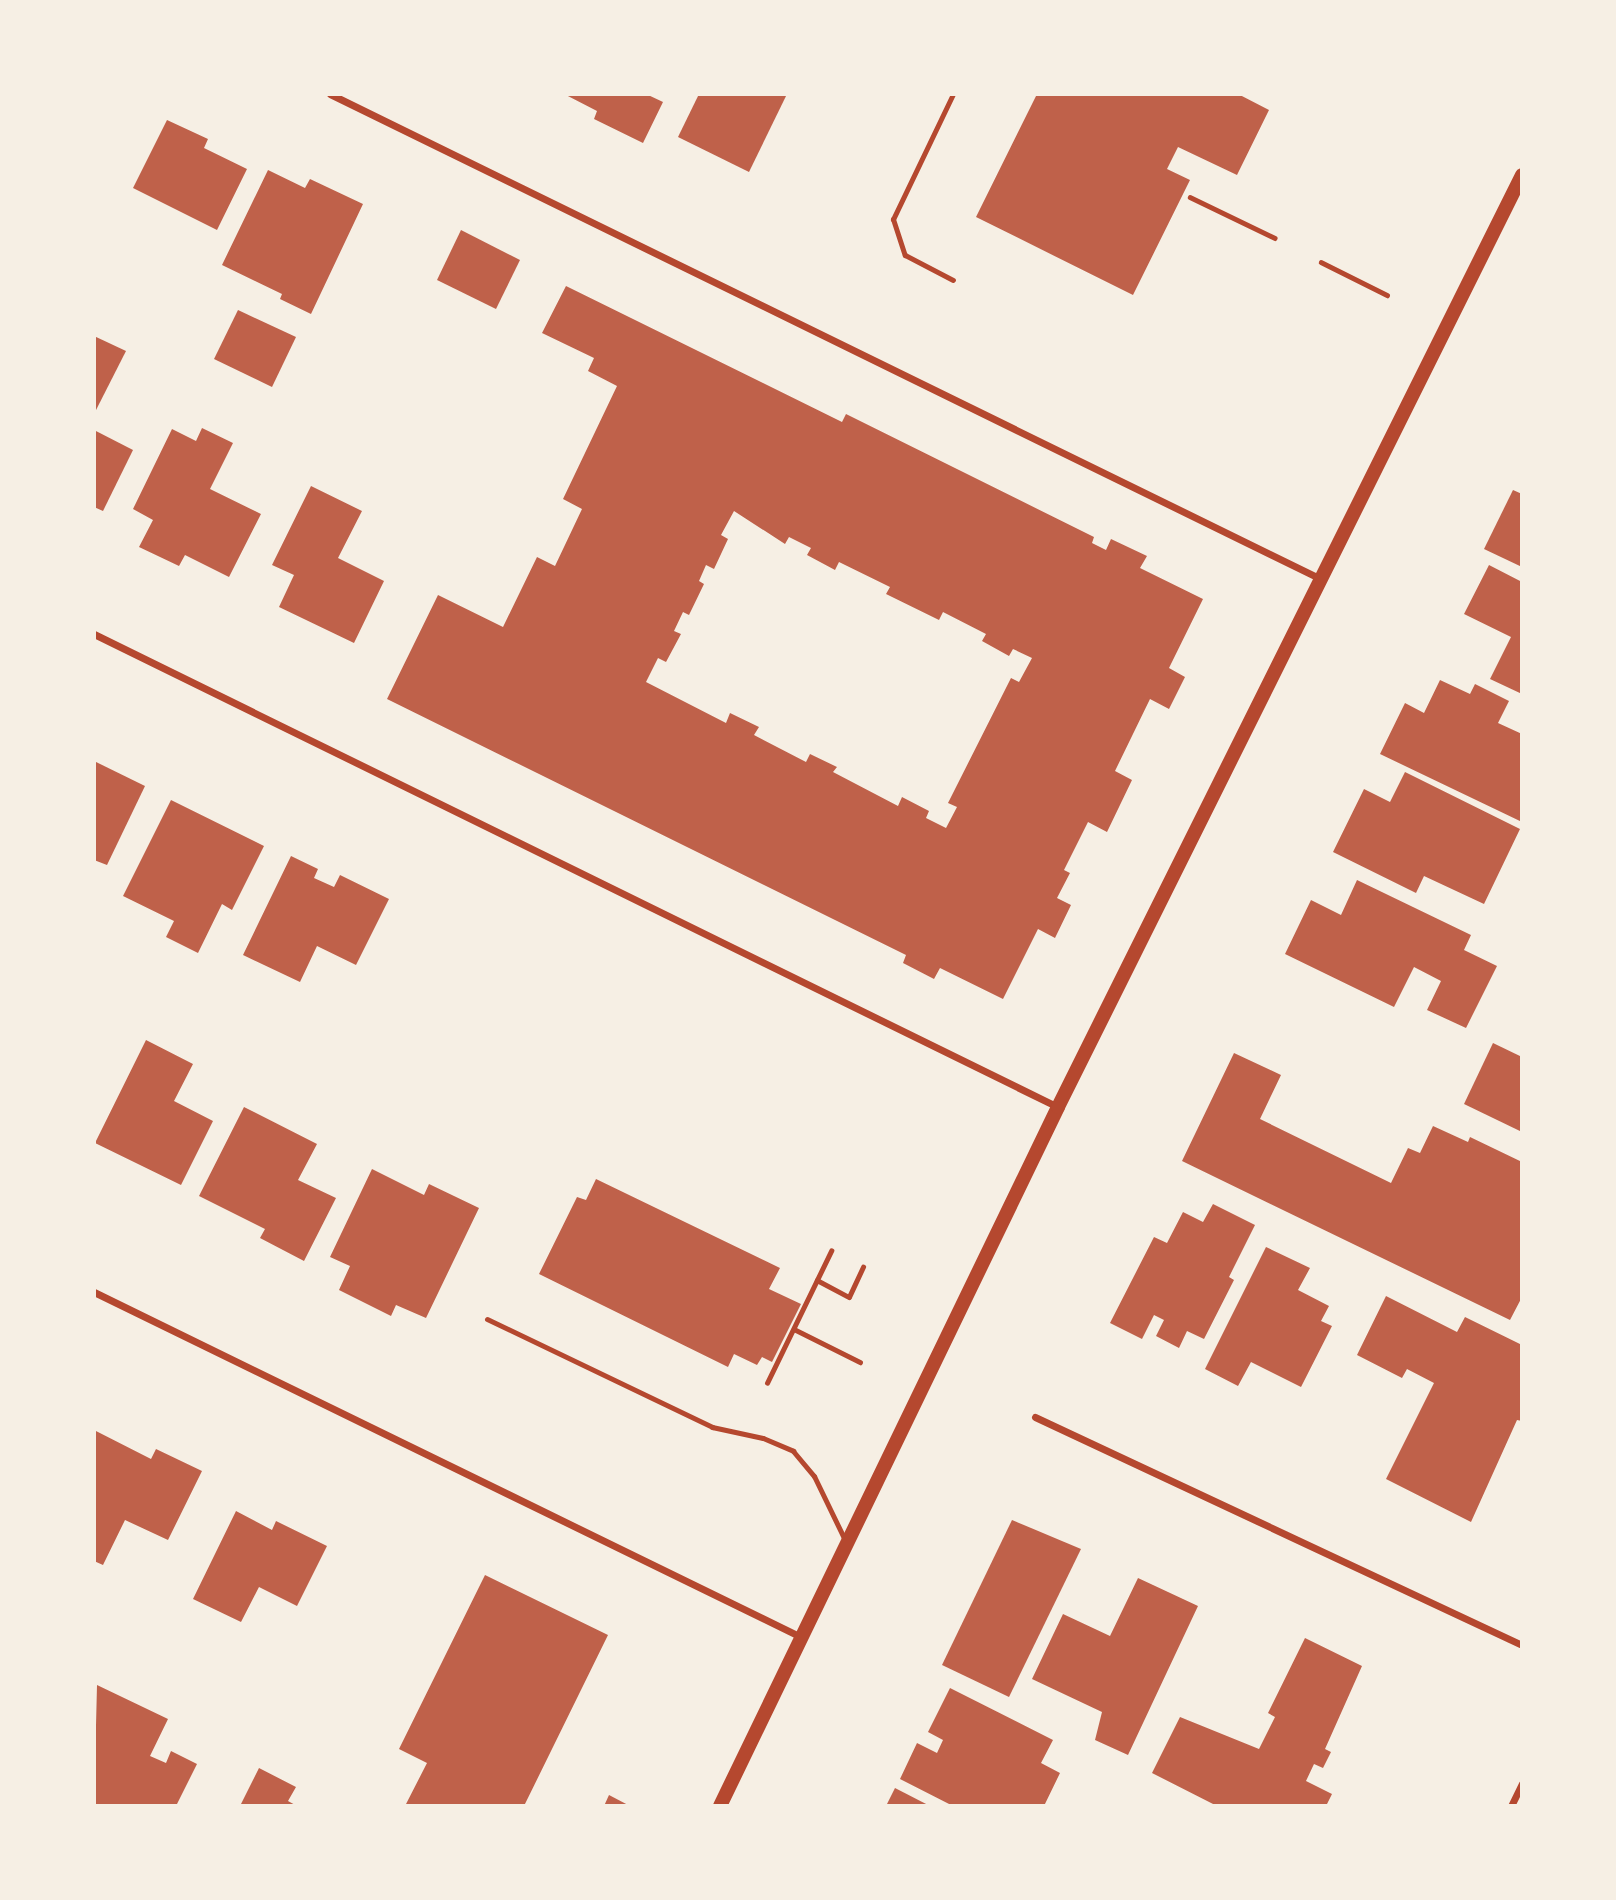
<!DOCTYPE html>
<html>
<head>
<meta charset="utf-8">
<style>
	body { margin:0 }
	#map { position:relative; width:1616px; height:1900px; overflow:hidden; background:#f6efe4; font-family:"Alegreya Sans",sans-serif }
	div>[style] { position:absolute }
	.building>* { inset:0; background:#bf614a }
	.path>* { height:4.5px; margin:-2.25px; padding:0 2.25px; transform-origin:2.25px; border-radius:2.25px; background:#b5482f }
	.service>* { height:5px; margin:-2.5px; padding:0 2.5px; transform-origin:2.5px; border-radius:2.5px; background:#b5482f }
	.minor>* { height:7px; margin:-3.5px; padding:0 3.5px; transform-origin:3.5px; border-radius:3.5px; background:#b5482f }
	.secondary>* { height:14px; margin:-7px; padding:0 7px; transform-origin:7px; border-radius:7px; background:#b5482f }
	span { translate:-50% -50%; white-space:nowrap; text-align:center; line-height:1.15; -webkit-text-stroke:7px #f6efe4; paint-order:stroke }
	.frame { position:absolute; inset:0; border:96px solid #f6efe4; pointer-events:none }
</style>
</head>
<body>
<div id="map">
	<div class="building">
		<div style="clip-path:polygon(564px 94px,646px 94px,663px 102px,643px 143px,594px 119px,597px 111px)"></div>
		<div style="clip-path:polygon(699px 94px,787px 94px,749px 172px,678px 137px)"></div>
		<div style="clip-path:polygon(1037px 94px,1238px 94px,1269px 110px,1237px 175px,1178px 147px,1167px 169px,1190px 180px,1133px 295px,976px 217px)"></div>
		<div style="clip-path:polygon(167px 120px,208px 139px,204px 148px,247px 169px,217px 230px,133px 188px)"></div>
		<div style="clip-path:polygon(268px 170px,305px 188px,310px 179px,363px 204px,311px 314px,280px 299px,282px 294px,222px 265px)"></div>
		<div style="clip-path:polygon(461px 230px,520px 260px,496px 309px,437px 280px)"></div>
		<div style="clip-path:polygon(evenodd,566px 286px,842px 422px,846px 414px,1094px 537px,1092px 543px,1106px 550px,1111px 539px,1147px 556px,1140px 568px,1203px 599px,1169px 668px,1185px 677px,1169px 709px,1150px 699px,1115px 771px,1132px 780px,1107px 832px,1088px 822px,1064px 870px,1070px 873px,1057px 898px,1071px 905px,1055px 938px,1038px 929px,1003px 999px,940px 968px,934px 979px,903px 963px,906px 955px,387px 699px,438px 595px,503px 627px,537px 557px,555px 566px,582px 509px,563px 499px,617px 386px,588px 371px,594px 358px,542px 333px,566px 286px,734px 511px,785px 544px,789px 537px,811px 548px,807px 555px,835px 570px,839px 562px,890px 587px,886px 594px,939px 620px,943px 612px,986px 634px,982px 641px,1009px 656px,1013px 649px,1032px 658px,1019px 682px,1011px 678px,948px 803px,957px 807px,946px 828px,926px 818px,929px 811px,902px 797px,898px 806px,833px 772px,837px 767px,810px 754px,806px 762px,754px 735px,759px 727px,730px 713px,726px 723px,646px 682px,658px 658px,666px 662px,681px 634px,674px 631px,683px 612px,689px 615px,704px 584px,699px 581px,706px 565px,714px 569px,728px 539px,721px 535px,734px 511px)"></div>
		<div style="clip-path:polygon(238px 310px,296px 337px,272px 387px,214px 359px)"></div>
		<div style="clip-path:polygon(94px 336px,126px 351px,94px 414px)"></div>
		<div style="clip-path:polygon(202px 428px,233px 443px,210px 489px,261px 514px,229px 577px,185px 555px,179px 566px,139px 547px,153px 520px,133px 509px,172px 429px,196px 441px)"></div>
		<div style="clip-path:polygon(94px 430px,133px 450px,103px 511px,94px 507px)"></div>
		<div style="clip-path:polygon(311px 486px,362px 511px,338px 558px,384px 581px,354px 643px,279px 607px,294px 575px,272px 565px)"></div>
		<div style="clip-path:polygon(1513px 490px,1522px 494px,1522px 567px,1484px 549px)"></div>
		<div style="clip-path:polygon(1489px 565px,1522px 582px,1522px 694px,1490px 679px,1511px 637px,1464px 614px)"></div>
		<div style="clip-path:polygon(1440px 680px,1470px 694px,1475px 684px,1509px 701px,1498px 723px,1522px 734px,1522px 822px,1380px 754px,1405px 703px,1424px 713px)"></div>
		<div style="clip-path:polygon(94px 761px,145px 786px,107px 865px,94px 860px)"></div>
		<div style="clip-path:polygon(1405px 772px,1520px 829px,1484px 904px,1424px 876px,1416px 893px,1333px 852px,1364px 789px,1390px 802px)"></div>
		<div style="clip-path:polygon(171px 800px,264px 846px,232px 910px,222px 904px,198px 953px,166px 937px,174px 921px,123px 896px)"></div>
		<div style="clip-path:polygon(291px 856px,318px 869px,314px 878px,334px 887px,340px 875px,389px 899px,356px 965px,317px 946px,300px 982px,243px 955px)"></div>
		<div style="clip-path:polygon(1357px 880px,1471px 935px,1464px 950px,1497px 966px,1466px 1028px,1427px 1010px,1441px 981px,1414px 967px,1394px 1007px,1285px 954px,1311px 900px,1341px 915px)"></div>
		<div style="clip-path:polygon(146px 1040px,193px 1064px,174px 1101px,213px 1121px,181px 1185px,95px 1143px)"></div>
		<div style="clip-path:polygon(1493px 1043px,1522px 1057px,1522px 1132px,1464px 1104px)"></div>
		<div style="clip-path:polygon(1234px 1053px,1281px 1075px,1260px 1119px,1391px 1183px,1408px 1148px,1420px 1153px,1433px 1126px,1468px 1142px,1470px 1137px,1522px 1162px,1522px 1297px,1510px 1320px,1182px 1161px)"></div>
		<div style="clip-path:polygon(244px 1107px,317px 1144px,298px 1180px,336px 1198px,304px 1261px,260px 1238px,265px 1229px,199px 1196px)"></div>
		<div style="clip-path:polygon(372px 1169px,424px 1195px,429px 1184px,479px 1208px,426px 1318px,396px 1305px,391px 1316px,339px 1290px,350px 1266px,330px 1257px)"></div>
		<div style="clip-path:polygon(596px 1179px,780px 1268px,769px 1289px,801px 1304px,772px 1362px,762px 1357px,757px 1365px,734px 1354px,728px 1367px,539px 1274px,577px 1197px,586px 1200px)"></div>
		<div style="clip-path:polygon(1213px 1204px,1255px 1225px,1229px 1277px,1234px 1280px,1204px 1339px,1187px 1331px,1179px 1348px,1156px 1336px,1164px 1320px,1154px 1315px,1142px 1339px,1110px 1323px,1154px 1237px,1167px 1243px,1183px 1212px,1203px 1222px)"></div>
		<div style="clip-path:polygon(1266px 1247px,1310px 1268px,1298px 1290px,1329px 1306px,1321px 1321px,1332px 1326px,1301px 1387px,1251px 1362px,1238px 1386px,1205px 1369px)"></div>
		<div style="clip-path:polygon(1386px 1296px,1457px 1332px,1465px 1317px,1522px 1345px,1522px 1421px,1517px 1420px,1471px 1522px,1386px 1479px,1434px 1383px,1407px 1369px,1402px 1378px,1357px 1355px)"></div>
		<div style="clip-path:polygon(94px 1430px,151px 1459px,156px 1449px,202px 1471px,168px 1540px,125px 1520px,103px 1565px,94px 1561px)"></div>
		<div style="clip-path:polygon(236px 1511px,272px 1530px,276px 1521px,327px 1546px,297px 1606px,259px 1587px,241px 1622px,193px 1599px)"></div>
		<div style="clip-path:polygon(1012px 1520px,1081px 1549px,1009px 1697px,942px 1665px)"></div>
		<div style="clip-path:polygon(485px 1575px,608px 1635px,524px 1806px,405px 1806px,427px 1763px,399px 1749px)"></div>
		<div style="clip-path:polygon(1138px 1578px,1198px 1606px,1128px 1755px,1095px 1740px,1102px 1712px,1032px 1679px,1063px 1614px,1110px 1636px)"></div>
		<div style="clip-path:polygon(1305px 1638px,1362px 1666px,1325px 1749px,1331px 1752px,1323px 1768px,1314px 1764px,1306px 1781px,1332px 1794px,1326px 1806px,1217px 1806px,1152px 1773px,1180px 1717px,1259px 1749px,1275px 1717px,1268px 1713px)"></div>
		<div style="clip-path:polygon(97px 1685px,168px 1719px,150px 1756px,166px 1763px,171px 1751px,197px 1764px,176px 1806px,94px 1806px)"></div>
		<div style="clip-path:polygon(950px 1688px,1053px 1740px,1041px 1763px,1060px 1773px,1044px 1806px,953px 1806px,900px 1779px,917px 1743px,937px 1753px,943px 1740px,928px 1732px)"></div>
		<div style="clip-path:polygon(259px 1768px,296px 1787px,288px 1801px,297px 1806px,240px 1806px)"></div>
		<div style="clip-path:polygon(895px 1788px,930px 1806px,886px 1806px)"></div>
		<div style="clip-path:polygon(609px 1795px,630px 1806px,604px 1806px)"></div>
	</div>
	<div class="path">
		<div style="left:1190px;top:197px;width:94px;rotate:25.8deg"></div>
		<div style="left:1321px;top:262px;width:74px;rotate:26.6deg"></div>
		<div style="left:817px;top:1280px;width:36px;rotate:28deg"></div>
		<div style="left:849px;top:1297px;width:33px;rotate:-65deg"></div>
		<div style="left:794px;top:1329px;width:74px;rotate:26.6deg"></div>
		<div style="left:767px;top:1383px;width:147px;rotate:-64.1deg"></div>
	</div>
	<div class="service">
		<div style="left:953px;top:94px;width:139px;rotate:115.6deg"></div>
		<div style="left:893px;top:219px;width:38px;rotate:72deg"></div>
		<div style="left:905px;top:255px;width:54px;rotate:27.5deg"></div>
		<div style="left:487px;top:1319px;width:250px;rotate:25.6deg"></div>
		<div style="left:712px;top:1427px;width:52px;rotate:12.2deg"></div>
		<div style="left:763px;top:1438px;width:33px;rotate:23deg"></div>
		<div style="left:793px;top:1451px;width:33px;rotate:50deg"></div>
		<div style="left:814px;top:1476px;width:71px;rotate:64.2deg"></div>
	</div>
	<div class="minor">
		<div style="left:330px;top:94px;width:1103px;rotate:26.08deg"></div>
		<div style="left:94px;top:634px;width:1074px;rotate:26.14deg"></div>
		<div style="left:94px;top:1292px;width:787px;rotate:26.01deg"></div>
		<div style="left:1035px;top:1417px;width:538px;rotate:25.09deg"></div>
		<div style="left:1511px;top:1806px;width:25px;rotate:-64deg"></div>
	</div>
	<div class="secondary">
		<div style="left:720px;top:1806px;width:776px;rotate:-64.19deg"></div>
		<div style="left:1058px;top:1107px;width:1041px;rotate:-63.53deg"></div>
	</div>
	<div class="frame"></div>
</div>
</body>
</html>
